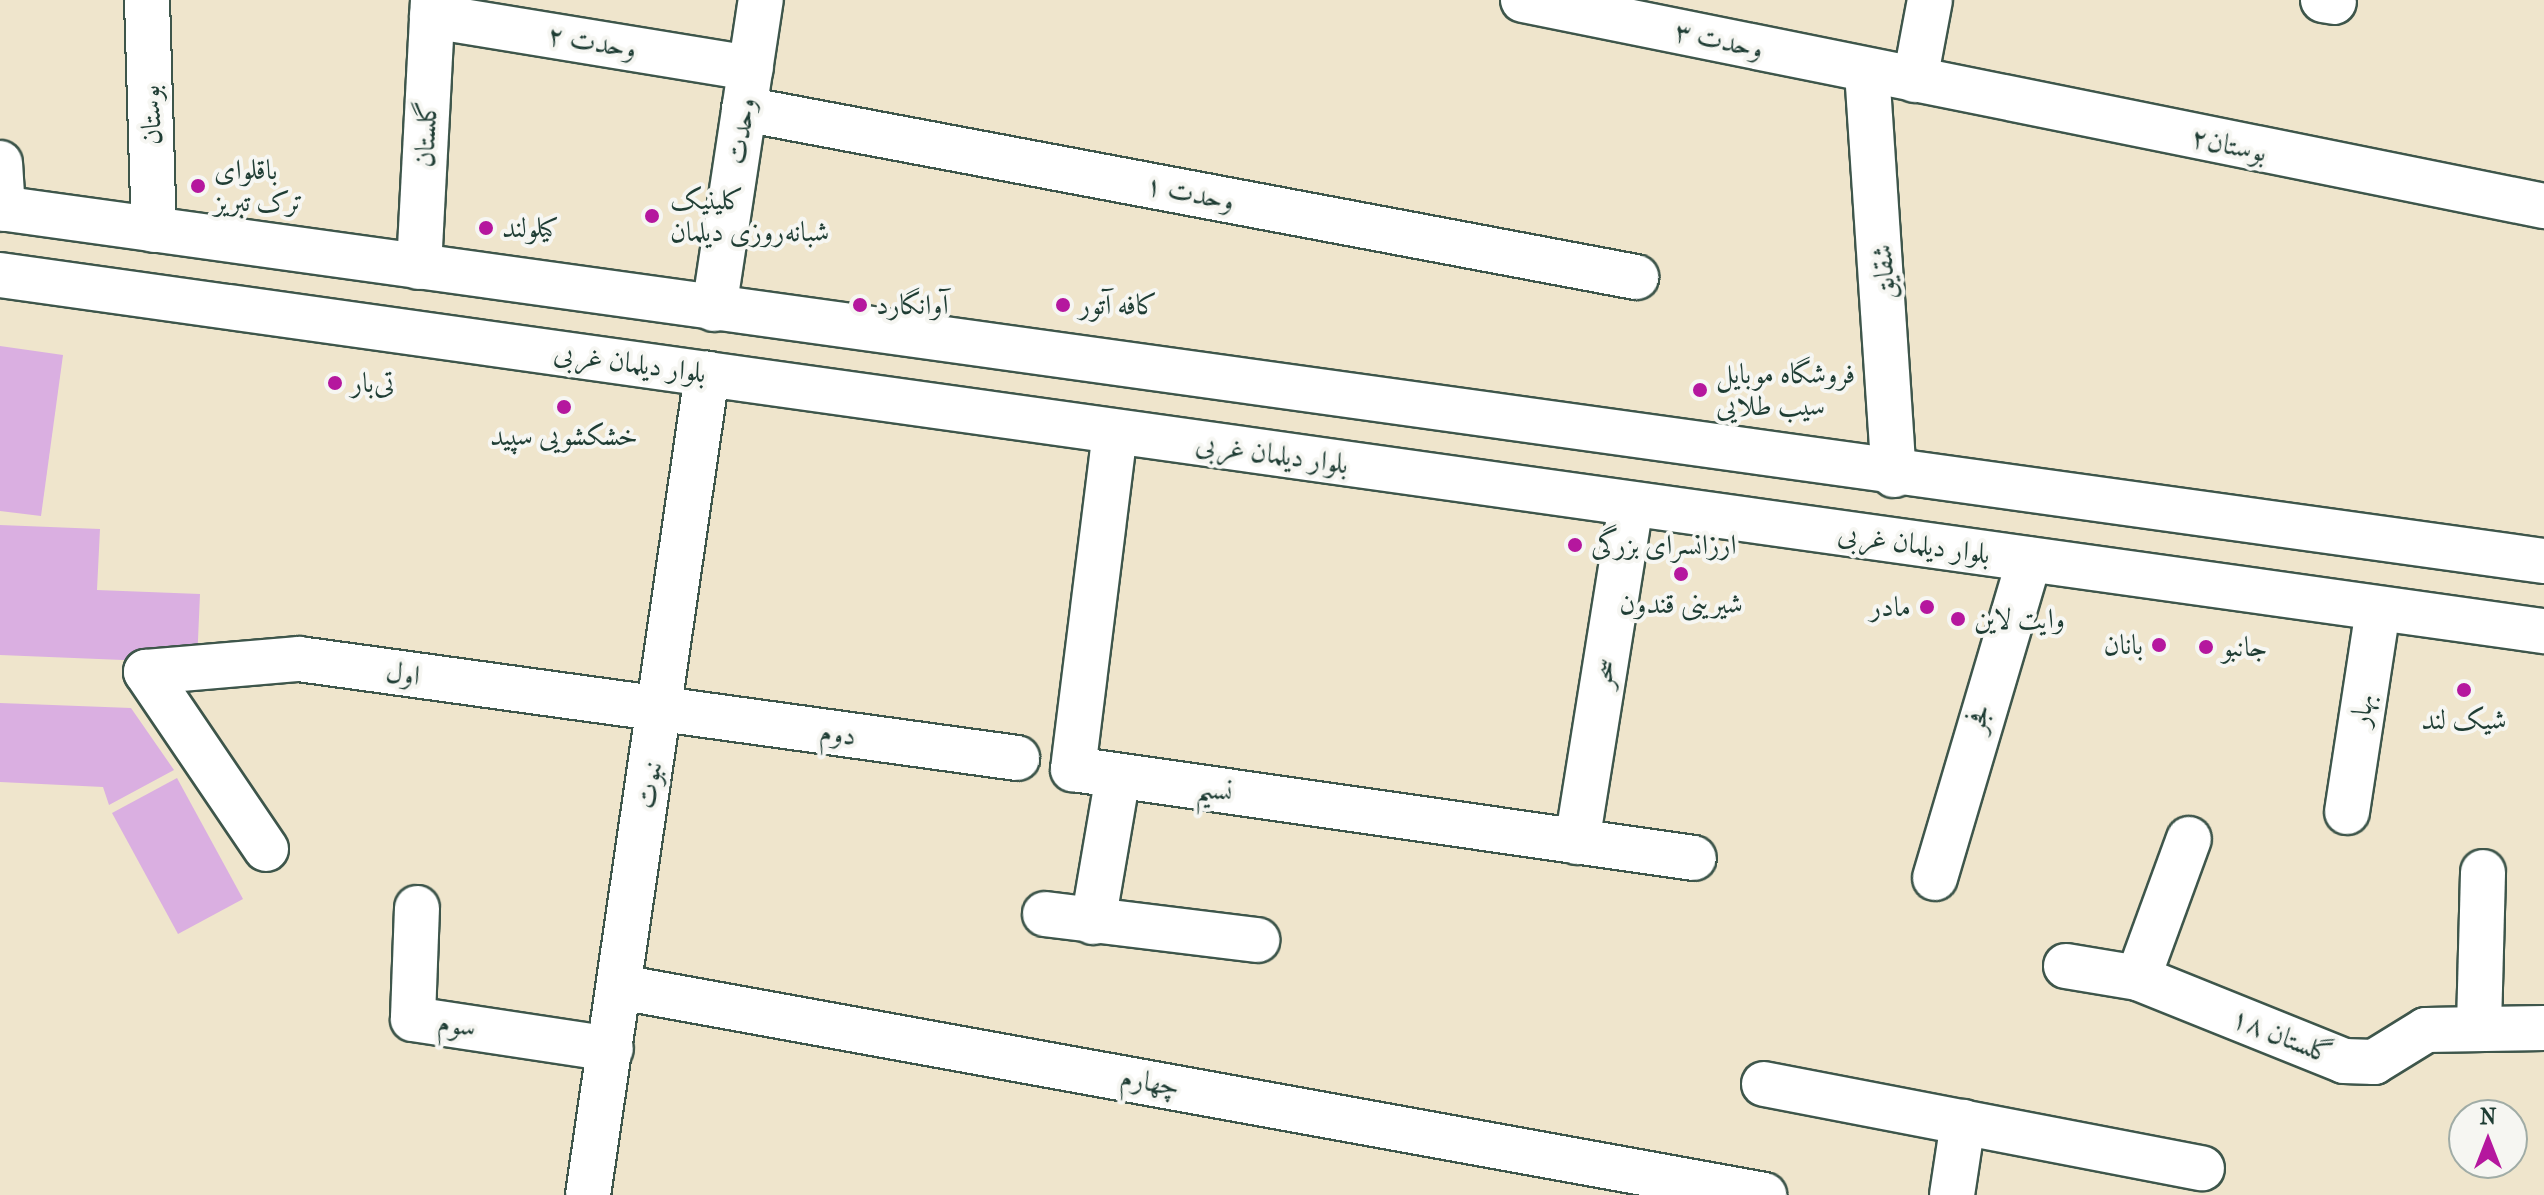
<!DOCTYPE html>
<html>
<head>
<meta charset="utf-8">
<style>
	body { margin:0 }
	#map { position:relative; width:2544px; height:1195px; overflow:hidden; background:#efe5cc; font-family:"IM FELL French Canon",Amiri,serif }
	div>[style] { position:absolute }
	.building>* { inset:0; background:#daafe1 }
	.roads { filter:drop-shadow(2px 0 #3e564b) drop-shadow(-2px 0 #3e564b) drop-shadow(0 2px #3e564b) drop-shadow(0 -2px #3e564b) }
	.minor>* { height:44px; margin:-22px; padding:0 22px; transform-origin:22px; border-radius:22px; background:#fff }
	.major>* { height:44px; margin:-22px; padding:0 22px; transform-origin:22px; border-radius:22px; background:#fff }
	.dots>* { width:22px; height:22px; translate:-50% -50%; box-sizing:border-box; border:4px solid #f6f6f2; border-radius:50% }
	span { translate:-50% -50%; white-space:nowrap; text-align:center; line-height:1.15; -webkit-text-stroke:8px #f6f6f2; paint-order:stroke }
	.street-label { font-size:28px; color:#1f3d34 }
	.poi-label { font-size:28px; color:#1f3d34 }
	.left { translate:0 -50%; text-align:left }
	.right { translate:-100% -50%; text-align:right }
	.north { position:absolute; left:2448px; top:1099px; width:80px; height:80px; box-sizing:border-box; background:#f6f6f2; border:2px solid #a0aca6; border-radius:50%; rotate:0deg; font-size:22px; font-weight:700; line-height:32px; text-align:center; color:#1f3d34 }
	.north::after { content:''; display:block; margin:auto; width:28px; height:36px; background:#b5179e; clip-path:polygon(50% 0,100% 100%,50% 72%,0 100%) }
</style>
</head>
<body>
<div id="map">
	<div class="building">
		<div style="clip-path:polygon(0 346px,63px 355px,41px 516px,0 511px)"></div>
		<div style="clip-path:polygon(0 525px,100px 529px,97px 590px,200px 594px,197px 663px,0 655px)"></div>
		<div style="clip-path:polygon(0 703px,131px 708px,174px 770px,109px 805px,103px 787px,0 782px)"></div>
		<div style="clip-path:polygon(177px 778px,243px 899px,178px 934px,112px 813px)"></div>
	</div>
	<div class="roads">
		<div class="minor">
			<div style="left:147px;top:0;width:230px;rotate:88.3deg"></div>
			<div style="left:1523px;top:0;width:1042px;rotate:11.41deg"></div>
			<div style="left:2323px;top:0;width:11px;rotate:10deg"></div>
			<div style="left:432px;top:16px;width:323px;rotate:9.3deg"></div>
			<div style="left:1867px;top:71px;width:405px;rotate:86.2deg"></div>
			<div style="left:1915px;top:80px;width:81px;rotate:-79.4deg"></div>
			<div style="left:744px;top:109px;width:908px;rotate:10.67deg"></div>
			<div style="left:0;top:163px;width:46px;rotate:86.3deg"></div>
			<div style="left:419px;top:267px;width:267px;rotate:-87deg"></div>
			<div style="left:714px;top:309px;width:313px;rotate:-81.4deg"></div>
			<div style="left:1115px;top:432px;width:340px;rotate:97.1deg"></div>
			<div style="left:1073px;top:769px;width:627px;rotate:8.16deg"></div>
			<div style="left:2347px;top:812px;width:205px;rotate:-81.3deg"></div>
			<div style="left:1577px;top:842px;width:342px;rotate:-80.9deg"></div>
			<div style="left:266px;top:849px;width:214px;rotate:-124.1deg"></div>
			<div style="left:146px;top:672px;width:154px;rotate:-4.9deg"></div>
			<div style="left:299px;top:659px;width:725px;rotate:7.85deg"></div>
			<div style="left:1935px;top:878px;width:332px;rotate:-73.5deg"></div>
			<div style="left:417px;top:908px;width:111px;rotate:92.1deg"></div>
			<div style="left:413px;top:1019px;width:200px;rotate:8.6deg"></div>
			<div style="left:1045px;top:914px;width:214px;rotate:7deg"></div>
			<div style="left:1093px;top:922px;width:148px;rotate:-80.3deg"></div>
			<div style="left:2066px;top:966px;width:73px;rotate:9.5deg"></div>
			<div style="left:2138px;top:978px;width:222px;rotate:21.9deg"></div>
			<div style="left:2344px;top:1061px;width:30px;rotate:2deg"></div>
			<div style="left:2374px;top:1062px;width:61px;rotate:-31.6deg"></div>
			<div style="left:2426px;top:1030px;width:118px;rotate:-1deg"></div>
			<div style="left:2138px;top:978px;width:148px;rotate:-69.9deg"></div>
			<div style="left:620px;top:987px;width:1163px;rotate:10.3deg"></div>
			<div style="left:2479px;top:1026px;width:154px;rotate:-88.5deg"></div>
			<div style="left:1764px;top:1084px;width:446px;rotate:10.9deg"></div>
			<div style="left:588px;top:1195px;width:830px;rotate:-81.75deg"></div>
			<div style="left:1952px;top:1195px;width:74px;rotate:-81.4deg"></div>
		</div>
		<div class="major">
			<div style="left:0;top:208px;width:2568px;rotate:7.9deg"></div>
			<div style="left:0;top:275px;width:2569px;rotate:7.97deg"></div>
		</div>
	</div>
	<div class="dots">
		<div style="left:198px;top:186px;background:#b5179e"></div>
		<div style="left:652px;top:216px;background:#b5179e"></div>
		<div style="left:486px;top:228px;background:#b5179e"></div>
		<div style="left:860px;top:305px;background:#b5179e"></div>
		<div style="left:1063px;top:305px;background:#b5179e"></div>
		<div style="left:335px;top:383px;background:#b5179e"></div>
		<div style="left:1700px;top:390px;background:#b5179e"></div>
		<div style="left:564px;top:407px;background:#b5179e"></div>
		<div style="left:1575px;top:545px;background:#b5179e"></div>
		<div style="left:1681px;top:574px;background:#b5179e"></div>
		<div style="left:1927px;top:607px;background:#b5179e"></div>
		<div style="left:1958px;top:619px;background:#b5179e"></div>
		<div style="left:2159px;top:645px;background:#b5179e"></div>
		<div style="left:2206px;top:647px;background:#b5179e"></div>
		<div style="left:2464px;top:690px;background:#b5179e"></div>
	</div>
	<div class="street-label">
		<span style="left:1719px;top:40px;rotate:12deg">وحدت ۳</span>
		<span style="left:592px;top:42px;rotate:9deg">وحدت ۲</span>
		<span style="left:151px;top:115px;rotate:-92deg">بوستان</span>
		<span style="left:741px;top:131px;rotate:-81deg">وحدت</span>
		<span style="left:426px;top:134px;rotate:-87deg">گلستان</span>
		<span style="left:2229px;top:145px;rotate:12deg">بوستان۲</span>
		<span style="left:1190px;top:193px;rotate:11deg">وحدت ۱</span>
		<span style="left:1884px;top:272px;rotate:-94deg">شقایق</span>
		<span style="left:630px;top:363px;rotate:8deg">بلوار دیلمان غربی</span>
		<span style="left:1272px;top:454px;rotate:8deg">بلوار دیلمان غربی</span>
		<span style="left:1914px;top:544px;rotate:8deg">بلوار دیلمان غربی</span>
		<span style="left:1604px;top:673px;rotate:-81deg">سحر</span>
		<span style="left:403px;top:674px;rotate:8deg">اول</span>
		<span style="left:2362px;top:710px;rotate:-81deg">بهار</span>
		<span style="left:1978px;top:718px;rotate:-75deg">فجر</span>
		<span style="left:838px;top:734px;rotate:8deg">دوم</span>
		<span style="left:649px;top:785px;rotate:-82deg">نبوت</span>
		<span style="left:1215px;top:790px;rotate:8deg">نسیم</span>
		<span style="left:457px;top:1025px;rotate:9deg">سوم</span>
		<span style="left:2282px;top:1036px;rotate:22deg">گلستان ۱۸</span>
		<span style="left:1150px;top:1082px;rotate:10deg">چهارم</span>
	</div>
	<div class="poi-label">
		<span class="left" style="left:214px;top:186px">باقلوای<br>ترک تبریز</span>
		<span class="left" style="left:670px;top:216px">کلینیک<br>شبانه‌روزی دیلمان</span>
		<span class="left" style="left:502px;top:228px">کیلولند</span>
		<span class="left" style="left:876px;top:305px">آوانگارد</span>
		<span class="left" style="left:1079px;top:305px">کافه آتور</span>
		<span class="left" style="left:1716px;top:390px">فروشگاه موبایل<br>سیب طلایی</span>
		<span class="left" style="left:351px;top:383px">تی‌بار</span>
		<span style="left:564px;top:436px">خشکشویی سپید</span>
		<span class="left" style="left:1591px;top:545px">ارزانسرای بزرگی</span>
		<span style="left:1681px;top:604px">شیرینی قندون</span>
		<span class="right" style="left:1911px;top:607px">مادر</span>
		<span class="left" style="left:1974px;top:619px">وایت لاین</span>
		<span class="right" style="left:2143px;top:645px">بانان</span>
		<span class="left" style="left:2222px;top:647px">جانبو</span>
		<span style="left:2464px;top:720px">شیک لند</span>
	</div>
	<div class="north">N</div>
</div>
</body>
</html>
